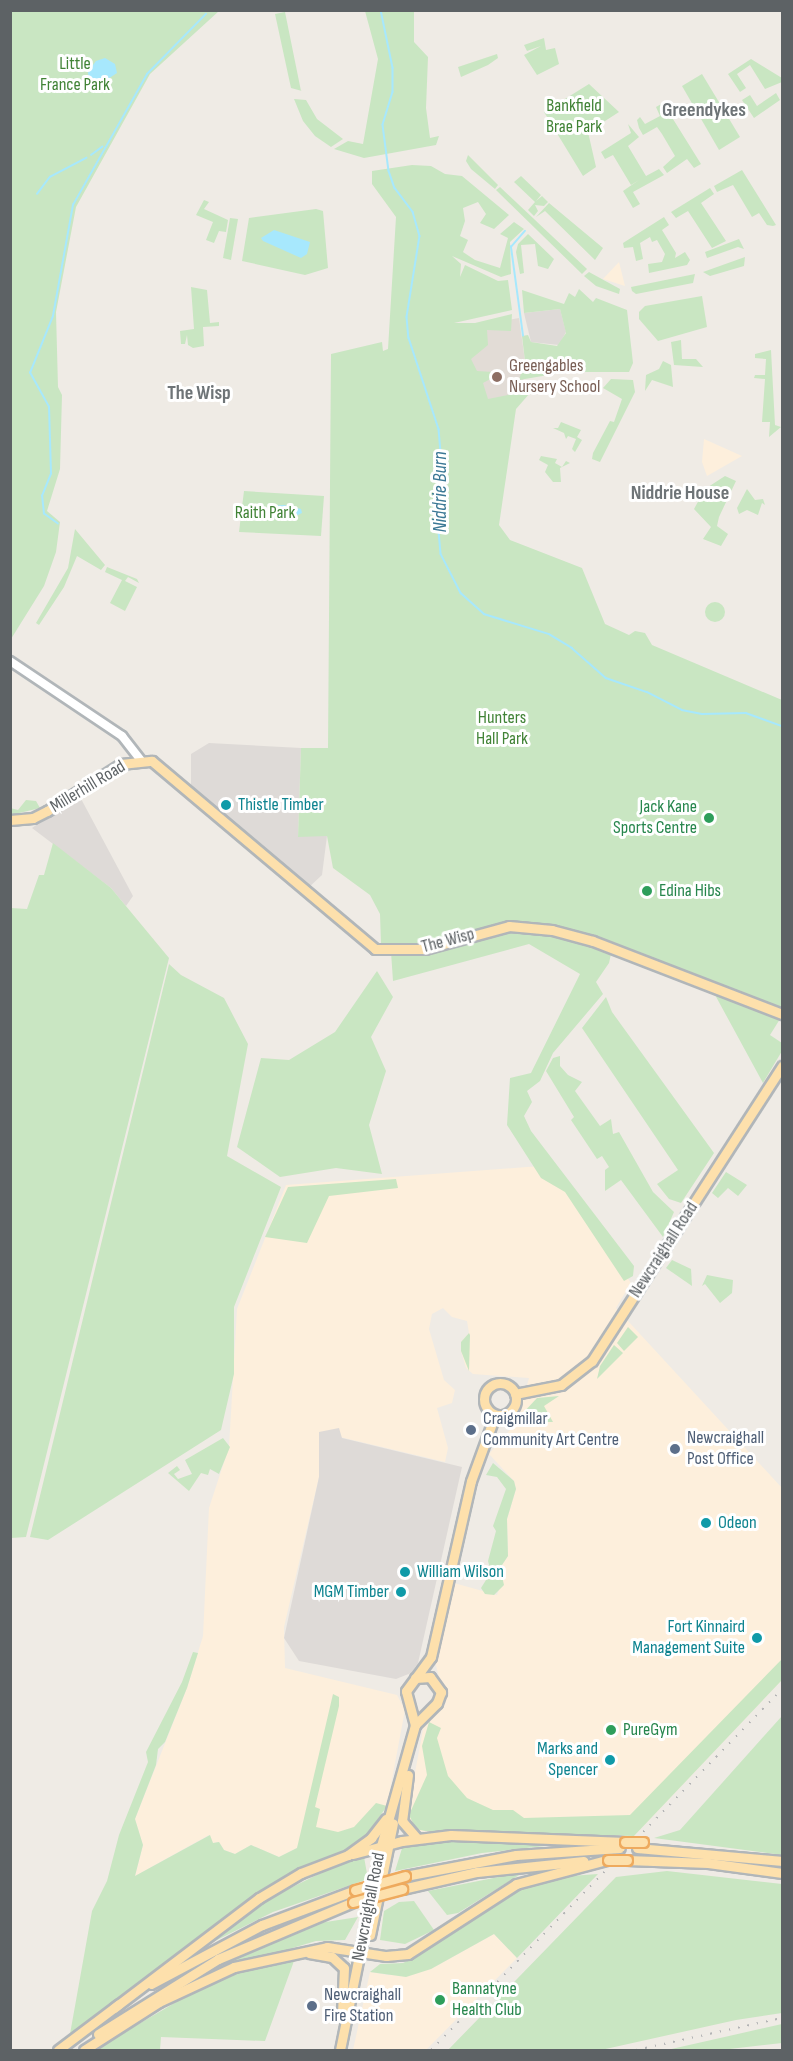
<!DOCTYPE html>
<html>
<head>
<meta charset="utf-8">
<style>
	body { margin:0 }
	#map { position:relative; width:793px; height:2061px; overflow:hidden; background:#efebe5; font-family:"Sofia Sans Condensed",sans-serif }
	div>[style] { position:absolute }
	.commercial>* { inset:0; background:#fdefdc }
	.industrial>* { inset:0; background:#dedad7 }
	.education>* { inset:0; background:#e2dcd6 }
	.green>* { inset:0; background:#c9e6c2 }
	.round { border-radius:50% }
	.water>* { inset:0; background:#a7e8fd }
	.stream>* { height:1.5px; margin:-0.75px; padding:0 0.75px; transform-origin:0.75px; border-radius:0.75px; background:#a7e8fd }
	.roads { filter:drop-shadow(2px 0 #b1b6b9) drop-shadow(-2px 0 #b1b6b9) drop-shadow(0 2px #b1b6b9) drop-shadow(0 -2px #b1b6b9) }
	.secondary>* { height:8px; margin:-4px; padding:0 4px; transform-origin:4px; border-radius:4px; background:#fff }
	.primary>* { height:9px; margin:-4.5px; padding:0 4.5px; transform-origin:4.5px; border-radius:4.5px; background:#fde0ac }
	.primary>.ring { margin:-4.5px; padding:0; box-sizing:content-box; background:none; border:9px solid #fde0ac; border-radius:50% }
	.rail>* { height:1.5px; margin-top:-0.75px; transform-origin:0; background:repeating-linear-gradient(90deg,#b3b4b5 0 1.5px,transparent 0 9.5px) }
	.bridges { filter:drop-shadow(2px 0 #eeaa5e) drop-shadow(-2px 0 #eeaa5e) drop-shadow(0 2px #eeaa5e) drop-shadow(0 -2px #eeaa5e) }
	.primary-bridge>* { height:9px; margin:-4.5px; padding:0 4.5px; transform-origin:4.5px; border-radius:4.5px; background:#fde0ac }
	.dots>* { width:16px; height:16px; translate:-50% -50%; box-sizing:border-box; border:3px solid #fff; border-radius:50% }
	span { translate:-50% -50%; white-space:nowrap; text-align:center; line-height:1.15; -webkit-text-stroke:6px #fff; paint-order:stroke }
	.park-label { font-size:18px; color:#418336 }
	.education-label { font-size:18px; color:#785e54 }
	.left { translate:0 -50%; text-align:left }
	.street-label { font-size:18px; color:#5d6265 }
	.culture-label { font-size:18px; color:#0d838f }
	.right { translate:-100% -50%; text-align:right }
	.leisure-label { font-size:18px; color:#27864d }
	.service-label { font-size:18px; color:#4e5e75 }
	.neighbourhood-label { font-size:20px; color:#6e7477; font-weight:700 }
	.water-label { font-size:20px; color:#3b7895; font-style:italic }
	.frame { position:absolute; inset:0; border:12px solid #5d6265; pointer-events:none }
</style>
</head>
<body>
<div id="map">
	<div class="commercial">
		<div style="clip-path:polygon(619px 262px,625px 286px,603px 279px)"></div>
		<div style="clip-path:polygon(704px 439px,742px 456px,707px 476px,702px 462px)"></div>
		<div style="clip-path:polygon(540px 1166px,560px 1183px,631px 1283px,616px 1308px,782px 1488px,782px 1680px,634px 1836px,553px 1837px,415px 1831px,407px 1815px,425px 1719px,446px 1703px,435px 1662px,454px 1583px,497px 1595px,503px 1578px,500px 1568px,508px 1556px,507px 1519px,516px 1489px,514px 1481px,489px 1454px,517px 1422px,529px 1378px,473px 1374px,466px 1368px,461px 1351px,461px 1342px,469px 1333px,467px 1321px,452px 1317px,443px 1308px,432px 1314px,429px 1329px,444px 1380px,455px 1390px,452px 1403px,437px 1408px,448px 1448px,445px 1462px,319px 1432px,319px 1477px,284px 1627px,285px 1668px,397px 1695px,405px 1710px,387px 1806px,357px 1836px,300px 1841px,297px 1848px,279px 1857px,251px 1845px,235px 1854px,224px 1850px,219px 1842px,213px 1843px,209px 1835px,135px 1876px,143px 1845px,135px 1819px,187px 1688px,203px 1636px,209px 1508px,229px 1447px,237px 1309px,286px 1185px)"></div>
		<div style="clip-path:polygon(494px 1934px,517px 1958px,426px 2050px,353px 2050px,370px 1972px,388px 1975px,431px 1969px)"></div>
	</div>
	<div class="industrial">
		<div style="clip-path:polygon(560px 309px,566px 332px,559px 345px,531px 342px,524px 313px)"></div>
		<div style="clip-path:polygon(209px 743px,301px 748px,298px 836px,327px 836px,322px 875px,306px 890px,191px 792px,191px 754px)"></div>
		<div style="clip-path:polygon(79px 795px,133px 896px,126px 906px,111px 888px,32px 828px)"></div>
		<div style="clip-path:polygon(339px 1428px,342px 1438px,462px 1467px,418px 1663px,411px 1673px,396px 1679px,299px 1661px,284px 1638px,319px 1477px,319px 1432px)"></div>
	</div>
	<div class="education">
		<div style="clip-path:polygon(519px 318px,525px 361px,522px 393px,481px 407px,462px 328px)"></div>
	</div>
	<div class="green">
		<div style="clip-path:polygon(10px 11px,219px 11px,150px 74px,76px 207px,56px 312px,58px 387px,62px 395px,60px 469px,47px 511px,60px 522px,56px 552px,44px 586px,11px 639px)"></div>
		<div style="clip-path:polygon(365px 11px,414px 11px,414px 42px,428px 57px,426px 108px,430px 138px,439px 136px,436px 145px,364px 158px,334px 149px,348px 141px,363px 144px,378px 59px)"></div>
		<div style="clip-path:polygon(285px 12px,301px 91px,302px 91px,291px 88px,275px 14px)"></div>
		<div style="clip-path:polygon(544px 38px,546px 50px,555px 48px,559px 64px,537px 75px,524px 55px,541px 46px,527px 51px,524px 45px)"></div>
		<div style="clip-path:polygon(497px 54px,498px 58px,488px 65px,461px 77px,458px 67px)"></div>
		<div style="clip-path:polygon(751px 59px,782px 78px,782px 82px,765px 89px,750px 65px,737px 74px,746px 88px,740px 92px,728px 74px)"></div>
		<div style="clip-path:polygon(702px 74px,740px 137px,719px 150px,682px 86px)"></div>
		<div style="clip-path:polygon(589px 84px,619px 112px,588px 132px,596px 167px,583px 176px,544px 112px)"></div>
		<div style="clip-path:polygon(776px 93px,780px 100px,754px 118px,742px 100px,750px 95px,757px 106px)"></div>
		<div style="clip-path:polygon(294px 99px,306px 100px,317px 119px,343px 139px,331px 147px,315px 136px,303px 121px)"></div>
		<div style="clip-path:polygon(663px 103px,701px 164px,694px 168px,687px 159px,667px 173px,663px 167px,675px 156px,662px 134px,657px 127px,643px 135px,639px 128px,637px 120px,640px 117px,645px 124px,660px 116px,656px 107px)"></div>
		<div style="clip-path:polygon(628px 124px,639px 137px,628px 146px,646px 176px,659px 169px,664px 175px,633px 192px,640px 204px,633px 208px,623px 191px,639px 180px,631px 185px,613px 155px,605px 159px,601px 152px,631px 133px)"></div>
		<div style="clip-path:polygon(468px 155px,498px 185px,495px 189px,471px 169px,466px 161px)"></div>
		<div style="clip-path:polygon(412px 165px,431px 166px,445px 174px,462px 176px,509px 215px,494px 229px,480px 223px,486px 214px,478px 202px,463px 208px,465px 221px,460px 236px,468px 240px,463px 252px,475px 260px,500px 268px,508px 238px,500px 234px,514px 222px,524px 229px,510px 242px,511px 274px,501px 277px,452px 256px,461px 264px,460px 277px,465px 265px,498px 281px,508px 280px,512px 310px,454px 323px,475px 323px,512px 314px,511px 331px,487px 330px,488px 345px,471px 359px,477px 371px,493px 372px,494px 377px,483px 383px,488px 399px,508px 395px,516px 387px,537px 385px,516px 409px,499px 525px,510px 540px,582px 568px,605px 624px,629px 635px,635px 631px,645px 633px,652px 645px,782px 700px,782px 1009px,613px 945px,609px 963px,596px 982px,603px 994px,553px 1053px,540px 1081px,527px 1091px,532px 1102px,524px 1116px,531px 1131px,634px 1266px,633px 1276px,624px 1281px,565px 1192px,541px 1178px,507px 1125px,510px 1078px,531px 1073px,580px 974px,529px 944px,393px 981px,391px 952px,381px 944px,380px 914px,370px 895px,333px 868px,327px 836px,298px 837px,301px 748px,328px 748px,331px 354px,382px 342px,383px 351px,388px 349px,396px 217px,372px 184px,372px 171px)"></div>
		<div style="clip-path:polygon(742px 170px,776px 225px,773px 226px,767px 225px,759px 213px,752px 217px,733px 185px,717px 192px,714px 186px)"></div>
		<div style="clip-path:polygon(521px 176px,541px 195px,536px 201px,542px 196px,548px 202px,544px 206px,535px 205px,538px 211px,534px 216px,528px 210px,535px 202px,514px 182px)"></div>
		<div style="clip-path:polygon(500px 187px,587px 269px,582px 274px,496px 190px)"></div>
		<div style="clip-path:polygon(710px 188px,714px 194px,701px 203px,726px 241px,712px 248px,688px 211px,676px 218px,671px 212px)"></div>
		<div style="clip-path:polygon(204px 200px,209px 202px,204px 209px,228px 220px,226px 232px,219px 231px,214px 243px,206px 240px,213px 222px,196px 215px)"></div>
		<div style="clip-path:polygon(549px 203px,603px 248px,595px 260px,545px 211px,536px 217px)"></div>
		<div style="clip-path:polygon(316px 209px,323px 211px,328px 268px,305px 275px,242px 261px,249px 218px)"></div>
		<div style="clip-path:polygon(664px 217px,669px 225px,662px 230px,676px 253px,675px 258px,685px 252px,690px 260px,687px 265px,649px 273px,648px 264px,662px 262px,665px 254px,657px 240px,652px 242px,650px 237px,640px 243px,643px 259px,636px 261px,633px 247px,624px 248px,623px 243px)"></div>
		<div style="clip-path:polygon(230px 218px,238px 219px,231px 260px,223px 258px)"></div>
		<div style="clip-path:polygon(528px 234px,554px 259px,548px 269px,538px 266px,535px 244px,521px 245px,524px 273px,520px 274px,516px 252px,518px 244px)"></div>
		<div style="clip-path:polygon(739px 239px,744px 249px,738px 247px,707px 258px,705px 252px)"></div>
		<div style="clip-path:polygon(745px 257px,744px 266px,710px 276px,703px 272px)"></div>
		<div style="clip-path:polygon(589px 272px,620px 289px,619px 294px,596px 286px,584px 276px)"></div>
		<div style="clip-path:polygon(695px 274px,693px 283px,636px 294px,632px 291px,631px 287px)"></div>
		<div style="clip-path:polygon(191px 287px,207px 290px,210px 323px,219px 322px,219px 326px,203px 327px,204px 346px,193px 348px,188px 345px,187px 335px,185px 344px,181px 344px,180px 331px,194px 329px)"></div>
		<div style="clip-path:polygon(579px 289px,593px 302px,596px 298px,627px 310px,633px 363px,629px 372px,566px 372px,519px 380px,525px 361px,522px 336px,528px 335px,531px 342px,557px 346px,566px 333px,560px 309px,524px 313px,522px 290px,564px 304px,569px 293px,575px 297px)"></div>
		<div style="clip-path:polygon(702px 296px,707px 327px,658px 341px,639px 319px,639px 312px,645px 306px)"></div>
		<div style="clip-path:polygon(681px 340px,682px 359px,696px 359px,703px 367px,674px 365px,671px 342px)"></div>
		<div style="clip-path:polygon(771px 350px,775px 425px,781px 427px,769px 437px,770px 422px,762px 422px,765px 379px,754px 378px,755px 375px,765px 375px,766px 359px,755px 358px,755px 354px)"></div>
		<div style="clip-path:polygon(663px 361px,671px 365px,673px 387px,652px 380px,645px 391px,646px 375px,659px 369px)"></div>
		<div style="clip-path:polygon(611px 379px,633px 380px,635px 392px,600px 462px,592px 459px,593px 453px,610px 421px,614px 422px,622px 399px,603px 388px)"></div>
		<div style="clip-path:polygon(561px 422px,581px 430px,577px 437px,582px 440px,575px 452px,572px 449px,576px 439px,568px 436px,566px 439px,564px 433px,553px 428px,558px 428px)"></div>
		<div style="clip-path:polygon(541px 456px,557px 459px,555px 463px,562px 467px,566px 461px,570px 463px,560px 468px,561px 482px,553px 482px,545px 472px,548px 465px,539px 460px)"></div>
		<div style="clip-path:polygon(725px 476px,736px 481px,719px 517px,717px 526px,728px 534px,721px 546px,703px 539px,711px 527px,694px 509px,705px 489px)"></div>
		<div style="clip-path:polygon(747px 489px,755px 500px,763px 499px,765px 505px,762px 503px,758px 515px,747px 510px,739px 514px,737px 508px)"></div>
		<div style="clip-path:polygon(244px 491px,324px 496px,321px 536px,239px 532px)"></div>
		<div style="clip-path:polygon(75px 529px,105px 565px,101px 570px,77px 556px,64px 587px,39px 625px,36px 623px,68px 568px)"></div>
		<div style="clip-path:polygon(107px 567px,137px 579px,139px 583px,128px 577px,125px 581px,137px 587px,125px 611px,110px 603px,122px 580px,105px 572px)"></div>
		<div class="round" style="left:705px;top:602px;width:20px;height:20px"></div>
		<div style="clip-path:polygon(26px 800px,36px 801px,40px 808px,11px 815px,10px 808px,18px 810px)"></div>
		<div style="clip-path:polygon(53px 843px,111px 888px,169px 958px,26px 1537px,11px 1538px,11px 908px,27px 909px,39px 875px,44px 875px)"></div>
		<div style="clip-path:polygon(169px 964px,181px 975px,224px 998px,248px 1044px,227px 1156px,281px 1187px,234px 1307px,234px 1374px,221px 1430px,48px 1540px,30px 1537px)"></div>
		<div style="clip-path:polygon(377px 971px,393px 997px,371px 1037px,386px 1071px,369px 1125px,382px 1174px,336px 1168px,280px 1177px,237px 1147px,261px 1058px,289px 1060px,335px 1032px)"></div>
		<div style="clip-path:polygon(714px 993px,780px 1019px,770px 1035px,782px 1043px,782px 1051px,763px 1083px)"></div>
		<div style="clip-path:polygon(606px 997px,612px 1012px,714px 1153px,681px 1203px,669px 1199px,657px 1184px,678px 1170px,582px 1028px)"></div>
		<div style="clip-path:polygon(560px 1056px,560px 1066px,568px 1075px,582px 1082px,575px 1091px,600px 1126px,611px 1119px,613px 1134px,619px 1132px,653px 1192px,674px 1212px,663px 1237px,621px 1180px,605px 1191px,605px 1170px,609px 1167px,602px 1156px,597px 1159px,571px 1120px,574px 1117px,546px 1071px,553px 1058px)"></div>
		<div style="clip-path:polygon(726px 1172px,747px 1185px,738px 1196px,728px 1188px,718px 1198px,712px 1193px)"></div>
		<div style="clip-path:polygon(396px 1179px,398px 1188px,329px 1196px,307px 1243px,265px 1237px,288px 1187px)"></div>
		<div style="clip-path:polygon(672px 1260px,691px 1269px,692px 1286px,666px 1268px)"></div>
		<div style="clip-path:polygon(707px 1275px,733px 1280px,732px 1293px,720px 1303px,705px 1284px,702px 1286px)"></div>
		<div style="clip-path:polygon(628px 1327px,638px 1337px,624px 1351px,617px 1343px)"></div>
		<div style="clip-path:polygon(469px 1333px,470px 1335px,469px 1371px,461px 1351px,461px 1342px)"></div>
		<div style="clip-path:polygon(614px 1345px,623px 1353px,597px 1379px,600px 1366px)"></div>
		<div style="clip-path:polygon(559px 1396px,544px 1406px,553px 1422px,532px 1422px,523px 1413px,537px 1398px)"></div>
		<div style="clip-path:polygon(223px 1438px,230px 1447px,219px 1474px,210px 1469px,208px 1475px,201px 1473px,189px 1491px,168px 1473px,177px 1466px,180px 1470px,174px 1474px,178px 1479px,192px 1474px,185px 1460px)"></div>
		<div style="clip-path:polygon(493px 1463px,514px 1481px,516px 1489px,507px 1519px,508px 1556px,500px 1568px,504px 1585px,494px 1595px,485px 1594px,481px 1588px,491px 1572px,488px 1561px,496px 1531px,493px 1526px,506px 1489px,497px 1477px,486px 1475px)"></div>
		<div style="clip-path:polygon(193px 1652px,198px 1653px,187px 1688px,165px 1742px,158px 1749px,156px 1765px,135px 1819px,143px 1845px,135px 1876px,210px 1835px,213px 1843px,219px 1842px,224px 1850px,235px 1854px,251px 1845px,279px 1857px,297px 1848px,333px 1694px,339px 1697px,339px 1706px,315px 1807px,320px 1809px,316px 1827px,338px 1832px,354px 1827px,376px 1803px,387px 1806px,363px 1840px,261px 1892px,70px 2034px,92px 1911px,107px 1881px,119px 1835px,148px 1762px,146px 1752px,182px 1682px)"></div>
		<div style="clip-path:polygon(782px 1659px,782px 1680px,634px 1836px,425px 1831px,416px 1829px,409px 1815px,427px 1775px,422px 1746px,429px 1722px,441px 1728px,437px 1738px,448px 1776px,467px 1798px,493px 1810px,513px 1810px,524px 1818px,630px 1815px)"></div>
		<div style="clip-path:polygon(782px 1716px,782px 1855px,654px 1838px,680px 1830px)"></div>
		<div style="clip-path:polygon(471px 1840px,545px 1846px,482px 1853px,395px 1871px,403px 1845px)"></div>
		<div style="clip-path:polygon(364px 1857px,368px 1879px,273px 1912px,213px 1942px,226px 1927px,270px 1898px,331px 1868px)"></div>
		<div style="clip-path:polygon(667px 1871px,782px 1884px,782px 2013px,736px 2020px,601px 2050px,448px 2050px,616px 1877px)"></div>
		<div style="clip-path:polygon(524px 1872px,458px 1913px,447px 1915px,428px 1891px)"></div>
		<div style="clip-path:polygon(598px 1874px,517px 1958px,494px 1934px,431px 1969px,406px 1977px,370px 1972px,380px 1964px,403px 1963px,416px 1957px,521px 1886px,543px 1878px)"></div>
		<div style="clip-path:polygon(414px 1901px,434px 1930px,405px 1944px,380px 1940px,384px 1911px,399px 1902px)"></div>
		<div style="clip-path:polygon(358px 1917px,345px 1940px,316px 1941px,215px 1971px,213px 1968px,313px 1924px)"></div>
		<div style="clip-path:polygon(276px 1961px,294px 1961px,265px 2041px,161px 2037px,160px 2050px,94px 2050px,209px 1983px,252px 1965px)"></div>
		<div style="clip-path:polygon(782px 2024px,782px 2043px,721px 2050px,667px 2050px)"></div>
	</div>
	<div class="water">
		<div style="clip-path:polygon(105px 58px,115px 64px,117px 73px,100px 84px,89px 81px,88px 72px,96px 61px)"></div>
		<div style="clip-path:polygon(274px 230px,310px 242px,307px 254px,301px 258px,263px 241px,261px 238px)"></div>
		<div style="clip-path:polygon(284px 505px,301px 509px,302px 513px,289px 519px,269px 517px,269px 506px)"></div>
	</div>
	<div class="stream">
		<div style="left:381px;top:10px;width:59px;rotate:78.3deg"></div>
		<div style="left:393px;top:68px;width:24px;rotate:90deg"></div>
		<div style="left:393px;top:92px;width:34px;rotate:107deg"></div>
		<div style="left:383px;top:125px;width:46px;rotate:82.6deg"></div>
		<div style="left:389px;top:171px;width:18px;rotate:71deg"></div>
		<div style="left:395px;top:188px;width:30px;rotate:53deg"></div>
		<div style="left:413px;top:212px;width:25px;rotate:74deg"></div>
		<div style="left:420px;top:236px;width:82px;rotate:99.1deg"></div>
		<div style="left:407px;top:317px;width:21px;rotate:85deg"></div>
		<div style="left:409px;top:338px;width:96px;rotate:71.8deg"></div>
		<div style="left:439px;top:429px;width:59px;rotate:85.2deg"></div>
		<div style="left:444px;top:488px;width:43px;rotate:96.6deg"></div>
		<div style="left:439px;top:531px;width:23px;rotate:85deg"></div>
		<div style="left:441px;top:554px;width:44px;rotate:62.9deg"></div>
		<div style="left:461px;top:593px;width:31px;rotate:42deg"></div>
		<div style="left:484px;top:614px;width:68px;rotate:17.1deg"></div>
		<div style="left:549px;top:634px;width:27px;rotate:31deg"></div>
		<div style="left:572px;top:648px;width:45px;rotate:41.4deg"></div>
		<div style="left:606px;top:678px;width:43px;rotate:18.9deg"></div>
		<div style="left:647px;top:692px;width:39px;rotate:27deg"></div>
		<div style="left:682px;top:710px;width:20px;rotate:11deg"></div>
		<div style="left:702px;top:714px;width:44px;rotate:-1.3deg"></div>
		<div style="left:746px;top:713px;width:38px;rotate:20deg"></div>
		<div style="left:91px;top:155px;width:14px;rotate:-36deg"></div>
		<div style="left:37px;top:194px;width:21px;rotate:-53deg"></div>
		<div style="left:50px;top:177px;width:41px;rotate:-27.8deg"></div>
		<div style="left:523px;top:336px;width:90px;rotate:-97.7deg"></div>
		<div style="left:511px;top:247px;width:21px;rotate:-49deg"></div>
		<div style="left:58px;top:524px;width:17px;rotate:-144deg"></div>
		<div style="left:44px;top:514px;width:18px;rotate:-96deg"></div>
		<div style="left:42px;top:496px;width:24px;rotate:-68deg"></div>
		<div style="left:51px;top:474px;width:67px;rotate:-91.7deg"></div>
		<div style="left:49px;top:407px;width:39px;rotate:-119deg"></div>
		<div style="left:30px;top:373px;width:61px;rotate:-68deg"></div>
		<div style="left:53px;top:316px;width:113px;rotate:-79.8deg"></div>
		<div style="left:73px;top:205px;width:150px;rotate:-60.5deg"></div>
		<div style="left:147px;top:74px;width:84px;rotate:-45.5deg"></div>
	</div>
	<div class="roads">
		<div class="secondary">
			<div style="left:10px;top:661px;width:135px;rotate:33.8deg"></div>
			<div style="left:122px;top:736px;width:31px;rotate:52deg"></div>
		</div>
		<div class="primary">
			<div style="left:10px;top:820px;width:23px;rotate:-5deg"></div>
			<div style="left:33px;top:818px;width:16px;rotate:-27deg"></div>
			<div style="left:47px;top:811px;width:88px;rotate:-32.4deg"></div>
			<div style="left:121px;top:764px;width:31px;rotate:-6deg"></div>
			<div style="left:152px;top:761px;width:292px;rotate:40.1deg"></div>
			<div style="left:375px;top:949px;width:50px"></div>
			<div style="left:425px;top:949px;width:87px;rotate:-15.3deg"></div>
			<div style="left:509px;top:926px;width:43px;rotate:5.3deg"></div>
			<div style="left:552px;top:930px;width:42px;rotate:15deg"></div>
			<div style="left:593px;top:941px;width:203px;rotate:21.1deg"></div>
			<div class="ring" style="left:484px;top:1383px;width:23px;height:23px"></div>
			<div style="left:515px;top:1394px;width:47px;rotate:-11.1deg"></div>
			<div style="left:561px;top:1385px;width:39px;rotate:-38deg"></div>
			<div style="left:592px;top:1361px;width:351px;rotate:-57.2deg"></div>
			<div style="left:415px;top:1678px;width:15px;rotate:-4deg"></div>
			<div style="left:430px;top:1677px;width:19px;rotate:54deg"></div>
			<div style="left:441px;top:1692px;width:12px;rotate:110deg"></div>
			<div style="left:437px;top:1703px;width:31px;rotate:135deg"></div>
			<div style="left:408px;top:1775px;width:46px;rotate:97.4deg"></div>
			<div style="left:402px;top:1821px;width:23px;rotate:49deg"></div>
			<div style="left:637px;top:1848px;width:146px;rotate:5.1deg"></div>
			<div style="left:353px;top:1854px;width:51px;rotate:-14.9deg"></div>
			<div style="left:402px;top:1841px;width:49px;rotate:-7deg"></div>
			<div style="left:451px;top:1835px;width:174px;rotate:2.3deg"></div>
			<div style="left:627px;top:1860px;width:81px;rotate:2.1deg"></div>
			<div style="left:708px;top:1863px;width:75px;rotate:7.7deg"></div>
			<div style="left:405px;top:1876px;width:113px;rotate:-10.7deg"></div>
			<div style="left:516px;top:1855px;width:104px;rotate:-3.9deg"></div>
			<div style="left:402px;top:1889px;width:77px;rotate:-12.8deg"></div>
			<div style="left:477px;top:1872px;width:107px;rotate:-5.9deg"></div>
			<div style="left:370px;top:1935px;width:114px;rotate:-78.4deg"></div>
			<div style="left:309px;top:1953px;width:23px;rotate:10deg"></div>
			<div style="left:332px;top:1957px;width:16px;rotate:43deg"></div>
			<div style="left:344px;top:1968px;width:45px;rotate:92.5deg"></div>
			<div style="left:151px;top:1984px;width:126px;rotate:-28deg"></div>
			<div style="left:262px;top:1925px;width:99px;rotate:-20.6deg"></div>
			<div style="left:114px;top:2008px;width:182px;rotate:-37.2deg"></div>
			<div style="left:259px;top:1898px;width:49px;rotate:-30.8deg"></div>
			<div style="left:301px;top:1873px;width:50px;rotate:-21deg"></div>
			<div style="left:348px;top:1855px;width:29px;rotate:-36deg"></div>
			<div style="left:371px;top:1838px;width:24px;rotate:-52deg"></div>
			<div style="left:98px;top:2034px;width:142px;rotate:-32deg"></div>
			<div style="left:218px;top:1959px;width:147px;rotate:-22.9deg"></div>
			<div style="left:58px;top:2050px;width:76px;rotate:-37deg"></div>
			<div style="left:84px;top:2050px;width:89px;rotate:-32.6deg"></div>
			<div style="left:159px;top:2002px;width:83px;rotate:-25deg"></div>
			<div style="left:234px;top:1967px;width:95px;rotate:-12.1deg"></div>
			<div style="left:327px;top:1947px;width:60px;rotate:8.7deg"></div>
			<div style="left:386px;top:1956px;width:22px;rotate:-5deg"></div>
			<div style="left:408px;top:1954px;width:129px;rotate:-32.9deg"></div>
			<div style="left:516px;top:1884px;width:93px;rotate:-14.9deg"></div>
			<div style="left:340px;top:2050px;width:208px;rotate:-78.6deg"></div>
			<div style="left:381px;top:1846px;width:126px;rotate:-74.3deg"></div>
			<div style="left:415px;top:1725px;width:35px;rotate:-105deg"></div>
			<div style="left:406px;top:1691px;width:42px;rotate:-53.7deg"></div>
			<div style="left:431px;top:1657px;width:180px;rotate:-77.2deg"></div>
			<div style="left:471px;top:1481px;width:70px;rotate:-70deg"></div>
		</div>
	</div>
	<div class="rail">
		<div style="left:431px;top:2050px;width:504px;rotate:-45.8deg"></div>
		<div style="left:636px;top:2050px;width:149px;rotate:-12.4deg"></div>
	</div>
	<div class="bridges">
		<div class="primary-bridge">
			<div style="left:625px;top:1842px;width:18px"></div>
			<div style="left:608px;top:1860px;width:19px"></div>
			<div style="left:355px;top:1890px;width:52px;rotate:-15.6deg"></div>
			<div style="left:353px;top:1902px;width:51px;rotate:-14.9deg"></div>
		</div>
	</div>
	<div class="dots">
		<div style="left:497px;top:377px;background:#8d6e63"></div>
		<div style="left:226px;top:805px;background:#0f9aa8"></div>
		<div style="left:709px;top:818px;background:#2e9e5b"></div>
		<div style="left:647px;top:891px;background:#2e9e5b"></div>
		<div style="left:471px;top:1430px;background:#5c6f8a"></div>
		<div style="left:675px;top:1449px;background:#5c6f8a"></div>
		<div style="left:706px;top:1523px;background:#0f9aa8"></div>
		<div style="left:405px;top:1572px;background:#0f9aa8"></div>
		<div style="left:401px;top:1592px;background:#0f9aa8"></div>
		<div style="left:757px;top:1638px;background:#0f9aa8"></div>
		<div style="left:611px;top:1730px;background:#2e9e5b"></div>
		<div style="left:610px;top:1760px;background:#0f9aa8"></div>
		<div style="left:440px;top:2000px;background:#2e9e5b"></div>
		<div style="left:312px;top:2006px;background:#5c6f8a"></div>
	</div>
	<div class="park-label">
		<span style="left:75px;top:75px">Little<br>France Park</span>
		<span style="left:574px;top:117px">Bankfield<br>Brae Park</span>
		<span style="left:265px;top:513px">Raith Park</span>
		<span style="left:502px;top:729px">Hunters<br>Hall Park</span>
	</div>
	<div class="education-label">
		<span class="left" style="left:509px;top:377px">Greengables<br>Nursery School</span>
	</div>
	<div class="street-label">
		<span style="left:88px;top:787px;rotate:-31deg">Millerhill Road</span>
		<span style="left:448px;top:941px;rotate:-15deg">The Wisp</span>
		<span style="left:664px;top:1250px;rotate:-57deg">Newcraighall Road</span>
		<span style="left:369px;top:1907px;rotate:-79deg">Newcraighall Road</span>
	</div>
	<div class="culture-label">
		<span class="left" style="left:238px;top:805px">Thistle Timber</span>
		<span class="left" style="left:718px;top:1523px">Odeon</span>
		<span class="left" style="left:417px;top:1572px">William Wilson</span>
		<span class="right" style="left:389px;top:1592px">MGM Timber</span>
		<span class="right" style="left:745px;top:1638px">Fort Kinnaird<br>Management Suite</span>
		<span class="right" style="left:598px;top:1760px">Marks and<br>Spencer</span>
	</div>
	<div class="leisure-label">
		<span class="right" style="left:697px;top:818px">Jack Kane<br>Sports Centre</span>
		<span class="left" style="left:659px;top:891px">Edina Hibs</span>
		<span class="left" style="left:623px;top:1730px">PureGym</span>
		<span class="left" style="left:452px;top:2000px">Bannatyne<br>Health Club</span>
	</div>
	<div class="service-label">
		<span class="left" style="left:483px;top:1430px">Craigmillar<br>Community Art Centre</span>
		<span class="left" style="left:687px;top:1449px">Newcraighall<br>Post Office</span>
		<span class="left" style="left:324px;top:2006px">Newcraighall<br>Fire Station</span>
	</div>
	<div class="neighbourhood-label">
		<span style="left:704px;top:110px">Greendykes</span>
		<span style="left:199px;top:393px">The Wisp</span>
		<span style="left:680px;top:493px">Niddrie House</span>
	</div>
	<div class="water-label">
		<span style="left:440px;top:492px;rotate:-90deg">Niddrie Burn</span>
	</div>
	<div class="frame"></div>
</div>
</body>
</html>
